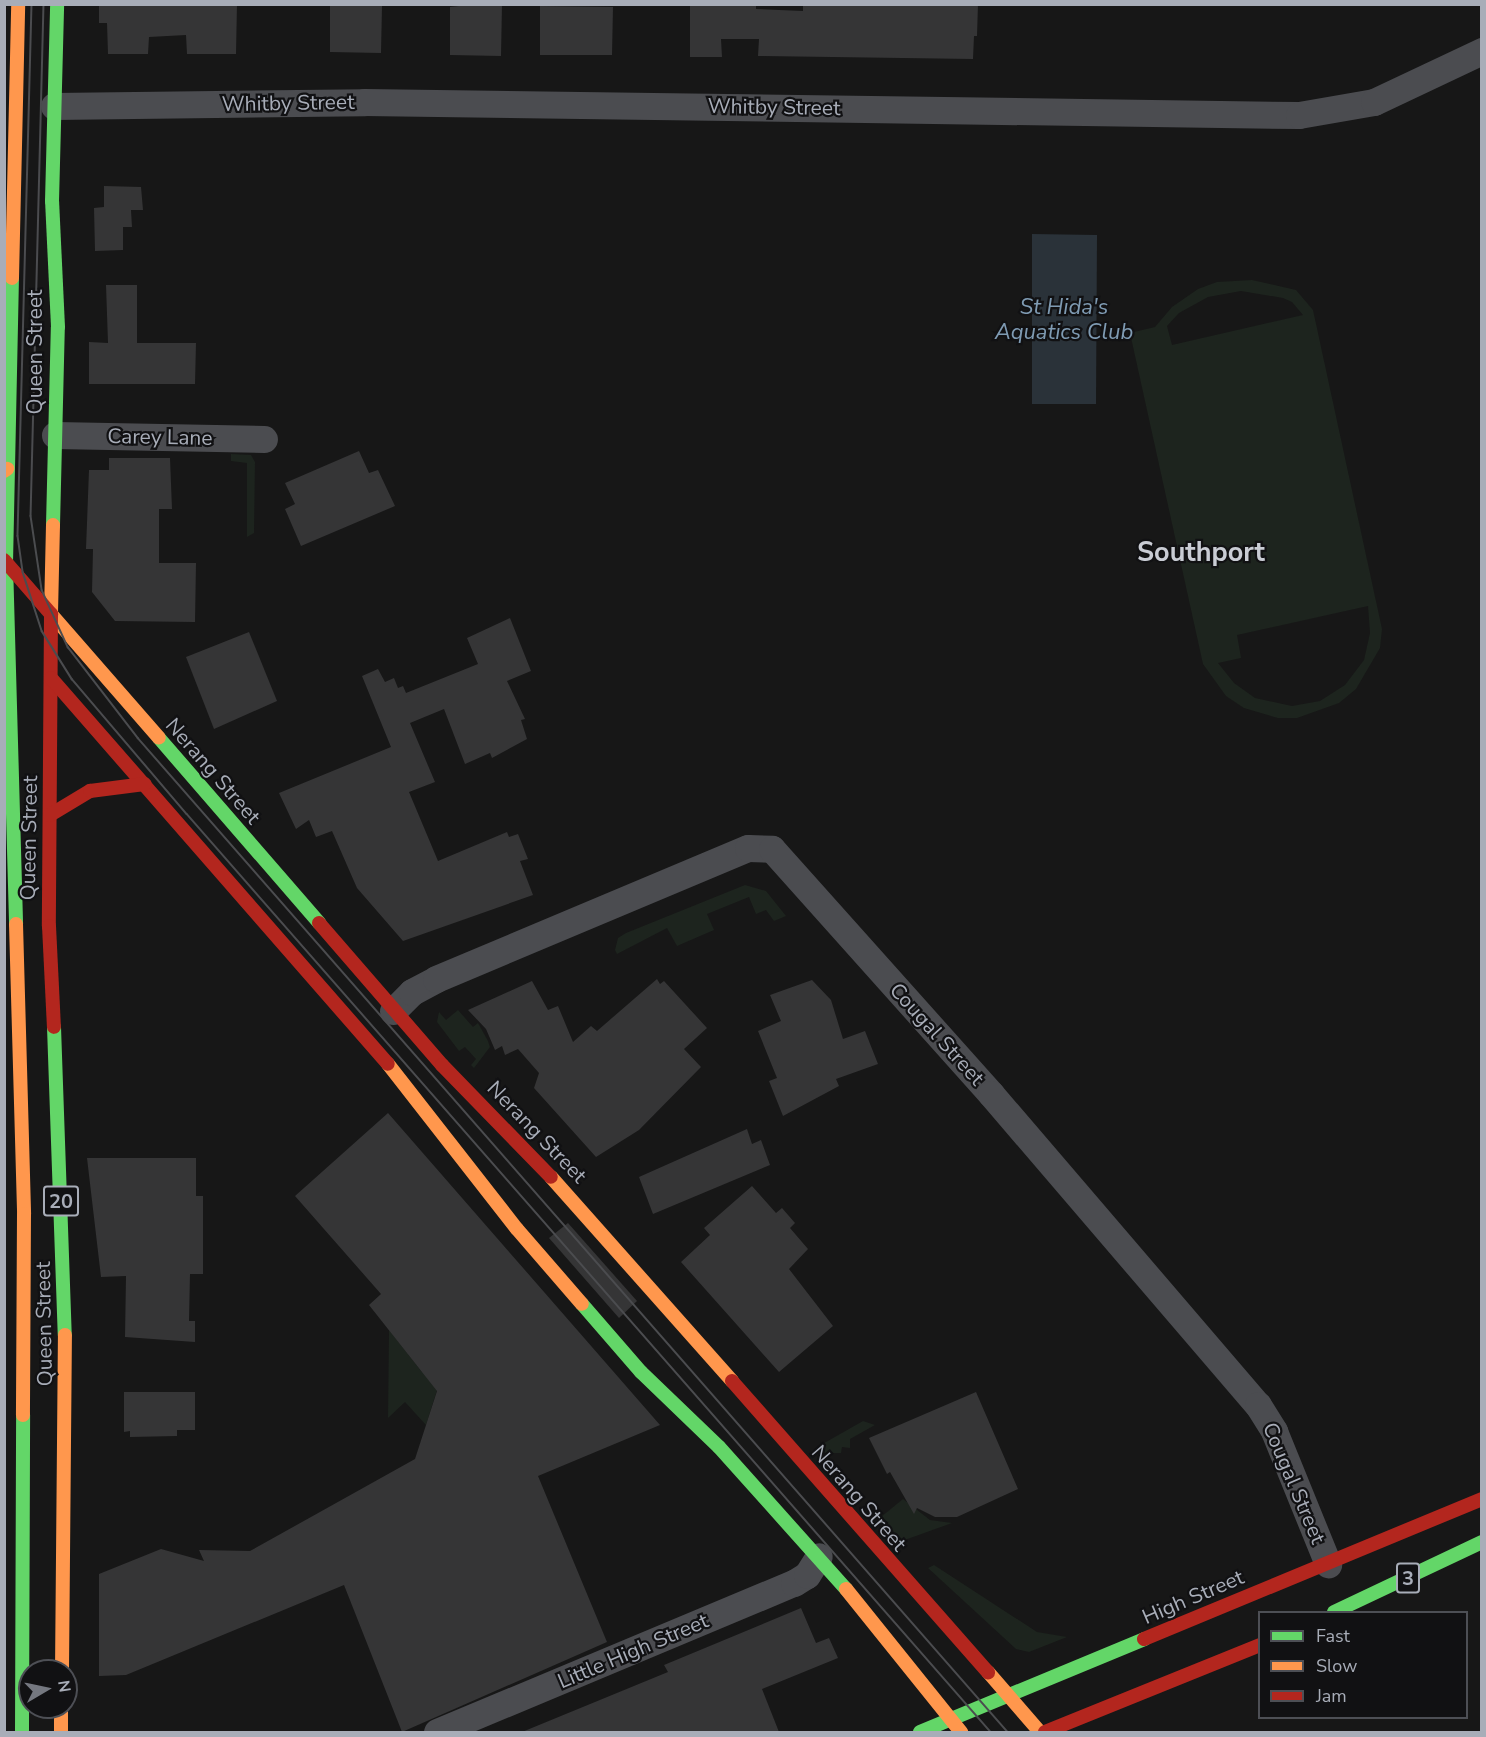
<!DOCTYPE html>
<html>
<head>
<meta charset="utf-8">
<style>
	body { margin:0 }
	#map { position:relative; width:1486px; height:1737px; overflow:hidden; background:#171717; font-family:"Nunito Sans",sans-serif }
	div>[style] { position:absolute }
	.green>* { inset:0; background:#1d241e }
	.water>* { inset:0; background:#2a3239 }
	.building>* { inset:0; background:#353536 }
	.street>* { height:27px; margin:-13.5px; padding:0 13.5px; transform-origin:13.5px; border-radius:13.5px; background:#4b4c50 }
	.fast>* { height:14px; margin:-7px; padding:0 7px; transform-origin:7px; border-radius:7px; background:#63d668 }
	.slow>* { height:14px; margin:-7px; padding:0 7px; transform-origin:7px; border-radius:7px; background:#ff974d }
	.jam>* { height:14px; margin:-7px; padding:0 7px; transform-origin:7px; border-radius:7px; background:#b3261e }
	.tram>* { height:1.5px; margin:-0.75px; padding:0 0.75px; transform-origin:0.75px; border-radius:0.75px; background:#4b4c4f }
	span { translate:-50% -50%; white-space:nowrap; text-align:center; line-height:1.15; -webkit-text-stroke:4.5px #111113; paint-order:stroke }
	.shield-label span { padding:2px 4px; background:#111113; border:2px solid; border-radius:4px; -webkit-text-stroke-width:0 }
	.shield-label { font-size:20px; color:#a8adb8; font-weight:700 }
	.street-label { font-size:21px; color:#a8adb8 }
	.water-label { font-size:22px; color:#7f9bb3; font-style:italic }
	.district-label { font-size:27px; color:#c9ccd4; font-weight:700 }
	.frame { position:absolute; inset:0; border:6px solid #a8adb8; pointer-events:none }
	.legend { position:absolute; left:1258px; top:1611px; width:210px; height:108px; box-sizing:border-box; background:#111113; border:2px solid #4d4f55; margin:0; padding:8px 10px; list-style:none; font-size:18px; color:#a8adb8 }
	.legend li { display:flex; align-items:center; gap:12px; height:30px }
	.legend b { width:30px; border:2px solid #4d4f55 }
	.north { position:absolute; left:18px; top:1659px; width:60px; height:60px; box-sizing:border-box; background:#111113; border:2px solid #4d4f55; border-radius:50%; rotate:81deg; font-size:16px; font-weight:700; line-height:24px; text-align:center; color:#a8adb8 }
	.north::after { content:''; display:block; margin:auto; width:21px; height:27px; background:#757880; clip-path:polygon(50% 0,100% 100%,50% 72%,0 100%) }
</style>
</head>
<body>
<div id="map">
	<div class="green">
		<div style="clip-path:polygon(evenodd,1252px 280px,1296px 290px,1313px 310px,1382px 629px,1380px 648px,1356px 689px,1339px 703px,1297px 718px,1278px 718px,1244px 708px,1226px 696px,1203px 664px,1130px 333px,1155px 327px,1172px 307px,1198px 289px,1217px 282px,1252px 280px,1241px 291px,1283px 298px,1292px 302px,1303px 315px,1172px 345px,1167px 326px,1179px 313px,1208px 297px,1241px 291px,1252px 280px,1368px 606px,1370px 633px,1364px 660px,1345px 685px,1320px 701px,1292px 706px,1255px 698px,1234px 683px,1218px 663px,1241px 658px,1237px 635px,1368px 606px)"></div>
		<div style="clip-path:polygon(231px 454px,251px 455px,255px 462px,254px 533px,247px 537px,247px 463px,231px 461px)"></div>
		<div style="clip-path:polygon(745px 885px,766px 891px,786px 916px,774px 921px,766px 910px,756px 914px,749px 897px,707px 914px,714px 930px,677px 946px,667px 928px,617px 954px,615px 950px,618px 938px,626px 933px)"></div>
		<div style="clip-path:polygon(458px 1010px,473px 1027px,478px 1023px,488px 1041px,490px 1047px,474px 1068px,471px 1065px,476px 1059px,465px 1047px,459px 1051px,437px 1022px,439px 1012px,446px 1020px)"></div>
		<div style="clip-path:polygon(389px 1330px,422px 1372px,442px 1374px,426px 1425px,405px 1402px,388px 1418px)"></div>
		<div style="clip-path:polygon(863px 1421px,875px 1425px,850px 1439px,850px 1448px,842px 1447px,841px 1453px,825px 1453px,819px 1446px)"></div>
		<div style="clip-path:polygon(903px 1499px,930px 1520px,952px 1523px,902px 1541px,881px 1517px)"></div>
		<div style="clip-path:polygon(934px 1565px,1037px 1632px,1067px 1637px,1029px 1652px,1016px 1649px,928px 1568px)"></div>
	</div>
	<div class="water">
		<div style="clip-path:polygon(1032px 234px,1097px 235px,1096px 404px,1032px 404px)"></div>
	</div>
	<div class="building">
		<div style="clip-path:polygon(99px 4px,237px 4px,236px 54px,187px 54px,186px 35px,149px 37px,148px 54px,108px 54px,107px 23px,99px 23px)"></div>
		<div style="clip-path:polygon(330px 4px,382px 6px,381px 53px,330px 52px)"></div>
		<div style="clip-path:polygon(476px 4px,502px 4px,501px 56px,450px 55px,450px 7px)"></div>
		<div style="clip-path:polygon(690px 4px,756px 4px,756px 9px,803px 11px,803px 4px,978px 4px,977px 36px,974px 36px,973px 59px,758px 56px,759px 39px,721px 39px,722px 57px,690px 57px)"></div>
		<div style="clip-path:polygon(540px 6px,613px 7px,612px 55px,540px 55px)"></div>
		<div style="clip-path:polygon(104px 186px,141px 187px,143px 210px,131px 210px,132px 227px,123px 227px,123px 250px,95px 251px,94px 208px,104px 207px)"></div>
		<div style="clip-path:polygon(106px 285px,137px 285px,137px 343px,196px 343px,195px 384px,89px 384px,89px 342px,108px 343px)"></div>
		<div style="clip-path:polygon(359px 451px,369px 473px,378px 470px,395px 506px,301px 546px,285px 509px,295px 504px,285px 483px)"></div>
		<div style="clip-path:polygon(109px 458px,170px 458px,172px 509px,159px 509px,159px 563px,196px 563px,195px 622px,115px 621px,92px 592px,93px 549px,86px 549px,89px 470px,109px 470px)"></div>
		<div style="clip-path:polygon(510px 618px,531px 671px,507px 681px,525px 719px,521px 720px,527px 739px,492px 758px,490px 753px,465px 764px,444px 709px,410px 723px,435px 782px,409px 792px,438px 861px,507px 832px,509px 837px,518px 834px,528px 859px,520px 861px,533px 895px,403px 941px,357px 888px,332px 831px,316px 837px,309px 820px,296px 829px,279px 793px,391px 747px,362px 676px,378px 669px,385px 682px,394px 678px,398px 688px,403px 686px,406px 693px,478px 664px,467px 638px)"></div>
		<div style="clip-path:polygon(249px 632px,277px 701px,214px 729px,186px 657px)"></div>
		<div style="clip-path:polygon(657px 979px,660px 984px,664px 981px,707px 1028px,684px 1049px,701px 1067px,639px 1130px,596px 1157px,534px 1088px,539px 1073px,518px 1049px,505px 1055px,502px 1046px,495px 1050px,486px 1029px,468px 1010px,532px 981px,548px 1010px,558px 1006px,573px 1042px,591px 1026px,597px 1031px)"></div>
		<div style="clip-path:polygon(812px 980px,831px 1000px,843px 1039px,865px 1031px,878px 1064px,836px 1079px,839px 1086px,783px 1116px,769px 1081px,777px 1078px,758px 1031px,781px 1021px,770px 995px)"></div>
		<div style="clip-path:polygon(388px 1113px,660px 1425px,538px 1476px,607px 1642px,402px 1732px,344px 1585px,126px 1675px,99px 1676px,99px 1574px,161px 1549px,204px 1561px,199px 1550px,250px 1551px,415px 1459px,437px 1391px,369px 1305px,381px 1294px,295px 1196px)"></div>
		<div style="clip-path:polygon(747px 1129px,752px 1144px,761px 1140px,770px 1165px,653px 1214px,639px 1177px)"></div>
		<div style="clip-path:polygon(87px 1158px,196px 1158px,196px 1196px,203px 1196px,203px 1274px,190px 1274px,189px 1321px,195px 1321px,195px 1342px,125px 1337px,126px 1276px,101px 1277px)"></div>
		<div style="clip-path:polygon(752px 1186px,776px 1213px,782px 1208px,795px 1223px,790px 1228px,808px 1249px,789px 1269px,833px 1326px,779px 1372px,681px 1262px,710px 1235px,704px 1228px)"></div>
		<div style="clip-path:polygon(568px 1223px,637px 1301px,619px 1318px,549px 1238px)"></div>
		<div style="clip-path:polygon(124px 1392px,195px 1392px,195px 1430px,177px 1430px,177px 1436px,130px 1437px,130px 1431px,124px 1432px)"></div>
		<div style="clip-path:polygon(976px 1392px,1018px 1489px,957px 1517px,935px 1517px,917px 1508px,914px 1514px,890px 1472px,887px 1474px,869px 1438px)"></div>
		<div style="clip-path:polygon(801px 1608px,816px 1643px,829px 1638px,838px 1658px,762px 1689px,779px 1732px,522px 1732px,668px 1672px,664px 1665px)"></div>
	</div>
	<div class="street">
		<div style="left:54px;top:106px;width:310px;rotate:-0.7deg"></div>
		<div style="left:364px;top:102px;width:935px;rotate:0.8deg"></div>
		<div style="left:1299px;top:115px;width:76px;rotate:-9.8deg"></div>
		<div style="left:1374px;top:102px;width:119px;rotate:-25.3deg"></div>
		<div style="left:55px;top:435px;width:209px;rotate:1.1deg"></div>
		<div style="left:393px;top:1011px;width:27px;rotate:-45deg"></div>
		<div style="left:412px;top:992px;width:27px;rotate:-28deg"></div>
		<div style="left:436px;top:979px;width:338px;rotate:-22.8deg"></div>
		<div style="left:748px;top:848px;width:24px;rotate:2deg"></div>
		<div style="left:772px;top:849px;width:329px;rotate:48.2deg"></div>
		<div style="left:991px;top:1094px;width:410px;rotate:49.4deg"></div>
		<div style="left:1258px;top:1405px;width:31px;rotate:58deg"></div>
		<div style="left:1274px;top:1431px;width:144px;rotate:67.9deg"></div>
		<div style="left:437px;top:1732px;width:387px;rotate:-22.7deg"></div>
		<div style="left:794px;top:1583px;width:15px;rotate:-32deg"></div>
		<div style="left:807px;top:1575px;width:22px;rotate:-58deg"></div>
	</div>
	<div class="fast">
		<div style="left:53px;top:525px;width:198px;rotate:-88.6deg"></div>
		<div style="left:58px;top:327px;width:126px;rotate:-92.7deg"></div>
		<div style="left:52px;top:201px;width:197px;rotate:-88.5deg"></div>
		<div style="left:6px;top:563px;width:285px;rotate:-88.8deg"></div>
		<div style="left:6px;top:563px;width:361px;rotate:88.4deg"></div>
		<div style="left:159px;top:738px;width:245px;rotate:49.1deg"></div>
		<div style="left:54px;top:1027px;width:308px;rotate:88deg"></div>
		<div style="left:582px;top:1304px;width:90px;rotate:49.1deg"></div>
		<div style="left:641px;top:1372px;width:108px;rotate:43.9deg"></div>
		<div style="left:719px;top:1447px;width:191px;rotate:48.2deg"></div>
		<div style="left:1334px;top:1612px;width:164px;rotate:-25.3deg"></div>
		<div style="left:22px;top:1732px;width:317px;rotate:-89.8deg"></div>
		<div style="left:920px;top:1732px;width:243px;rotate:-22.5deg"></div>
	</div>
	<div class="slow">
		<div style="left:12px;top:278px;width:274px;rotate:-88.7deg"></div>
		<div style="left:4px;top:471px;width:4px;rotate:-34deg"></div>
		<div style="left:53px;top:525px;width:89px;rotate:91.3deg"></div>
		<div style="left:51px;top:614px;width:164px;rotate:48.9deg"></div>
		<div style="left:16px;top:924px;width:290px;rotate:88.4deg"></div>
		<div style="left:24px;top:1214px;width:201px;rotate:90.3deg"></div>
		<div style="left:388px;top:1064px;width:209px;rotate:52deg"></div>
		<div style="left:517px;top:1229px;width:99px;rotate:49.1deg"></div>
		<div style="left:551px;top:1177px;width:273px;rotate:48.4deg"></div>
		<div style="left:846px;top:1589px;width:184px;rotate:51.2deg"></div>
		<div style="left:62px;top:1671px;width:336px;rotate:-89.5deg"></div>
		<div style="left:988px;top:1672px;width:79px;rotate:49.1deg"></div>
		<div style="left:61px;top:1707px;width:25px;rotate:90deg"></div>
	</div>
	<div class="jam">
		<div style="left:4px;top:560px;width:72px;rotate:49deg"></div>
		<div style="left:51px;top:614px;width:312px;rotate:90.4deg"></div>
		<div style="left:49px;top:926px;width:101px;rotate:87.2deg"></div>
		<div style="left:51px;top:678px;width:512px;rotate:48.88deg"></div>
		<div style="left:50px;top:815px;width:47px;rotate:-31deg"></div>
		<div style="left:90px;top:791px;width:55px;rotate:-7.3deg"></div>
		<div style="left:319px;top:923px;width:188px;rotate:49.1deg"></div>
		<div style="left:442px;top:1065px;width:156px;rotate:45.8deg"></div>
		<div style="left:732px;top:1381px;width:388px;rotate:48.7deg"></div>
		<div style="left:1144px;top:1639px;width:366px;rotate:-22.5deg"></div>
		<div style="left:1045px;top:1732px;width:232px;rotate:-22deg"></div>
	</div>
	<div class="tram">
		<div style="left:32px;top:4px;width:532px;rotate:91.51deg"></div>
		<div style="left:18px;top:536px;width:36px;rotate:82deg"></div>
		<div style="left:23px;top:572px;width:62px;rotate:72.1deg"></div>
		<div style="left:42px;top:631px;width:57px;rotate:58deg"></div>
		<div style="left:72px;top:679px;width:177px;rotate:49.6deg"></div>
		<div style="left:187px;top:814px;width:1220px;rotate:48.79deg"></div>
		<div style="left:44px;top:4px;width:512px;rotate:91.45deg"></div>
		<div style="left:31px;top:516px;width:75px;rotate:81.5deg"></div>
		<div style="left:42px;top:590px;width:63px;rotate:65.5deg"></div>
		<div style="left:68px;top:647px;width:115px;rotate:52.4deg"></div>
		<div style="left:138px;top:738px;width:1321px;rotate:48.81deg"></div>
	</div>
	<div class="shield-label">
		<span style="left:61px;top:1201px">20</span>
		<span style="left:1408px;top:1578px">3</span>
	</div>
	<div class="street-label">
		<span style="left:288px;top:103px;rotate:-1deg">Whitby Street</span>
		<span style="left:774px;top:107px;rotate:1deg">Whitby Street</span>
		<span style="left:35px;top:352px;rotate:-90deg">Queen Street</span>
		<span style="left:160px;top:437px;rotate:1deg">Carey Lane</span>
		<span style="left:213px;top:771px;rotate:49deg">Nerang Street</span>
		<span style="left:29px;top:838px;rotate:-89deg">Queen Street</span>
		<span style="left:937px;top:1034px;rotate:48deg">Cougal Street</span>
		<span style="left:537px;top:1132px;rotate:46deg">Nerang Street</span>
		<span style="left:44px;top:1324px;rotate:-91deg">Queen Street</span>
		<span style="left:1294px;top:1483px;rotate:67deg">Cougal Street</span>
		<span style="left:859px;top:1498px;rotate:49deg">Nerang Street</span>
		<span style="left:1193px;top:1597px;rotate:-23deg">High Street</span>
		<span style="left:633px;top:1651px;rotate:-23deg">Little High Street</span>
	</div>
	<div class="water-label">
		<span style="left:1064px;top:320px">St Hida's<br>Aquatics Club</span>
	</div>
	<div class="district-label">
		<span style="left:1201px;top:553px">Southport</span>
	</div>
	<div class="frame"></div>
	<ul class="legend">
	<li><b style="height:8px;background:#63d668"></b>Fast</li>
	<li><b style="height:8px;background:#ff974d"></b>Slow</li>
	<li><b style="height:8px;background:#b3261e"></b>Jam</li>
	</ul>
	<div class="north">N</div>
</div>
</body>
</html>
